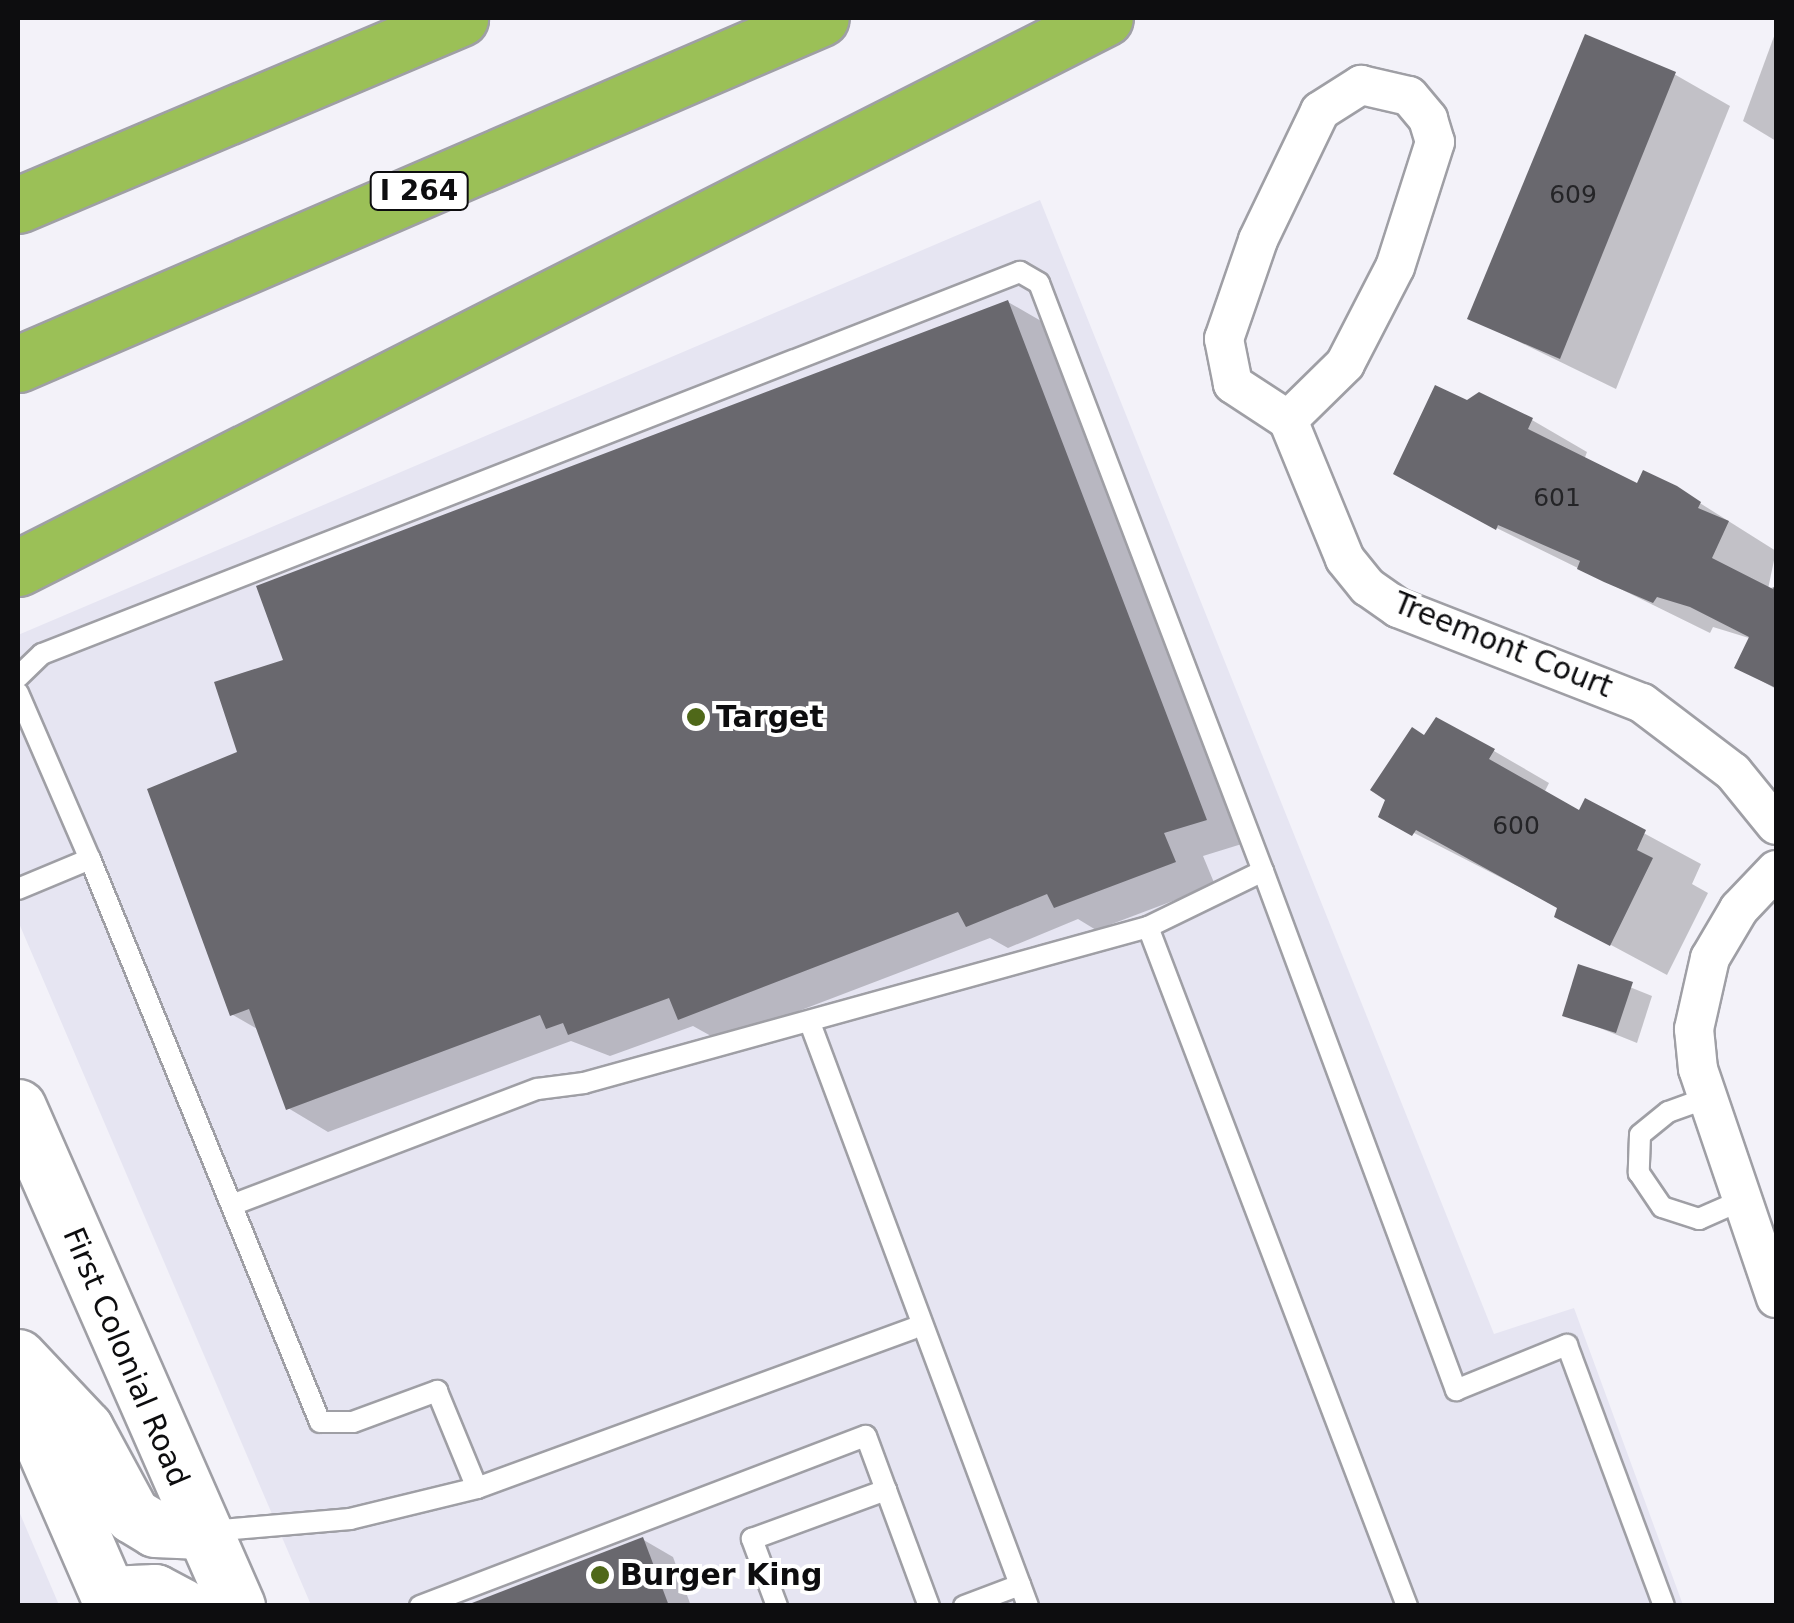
<!DOCTYPE html>
<html>
<head>
<meta charset="utf-8">
<style>
	body { margin:0 }
	#map { position:relative; width:1794px; height:1623px; overflow:hidden; background:#f3f2f9; font-family:"DejaVu Sans",sans-serif }
	div>[style] { position:absolute }
	.built>* { inset:0; background:#e6e5f2 }
	.shadow>* { inset:0; background:#0003 }
	.building>* { inset:0; background:#69686e }
	.roads { filter:drop-shadow(2px 0 #9f9fa5) drop-shadow(-2px 0 #9f9fa5) drop-shadow(0 2px #9f9fa5) drop-shadow(0 -2px #9f9fa5) }
	.lane>* { height:20px; margin:-10px; padding:0 10px; transform-origin:10px; border-radius:10px; background:#fff }
	.street>* { height:38px; margin:-19px; padding:0 19px; transform-origin:19px; border-radius:19px; background:#fff }
	.secondary>* { height:55px; margin:-27.5px; padding:0 27.5px; transform-origin:27.5px; border-radius:27.5px; background:#fff }
	.highway>* { height:55px; margin:-27.5px; padding:0 27.5px; transform-origin:27.5px; border-radius:27.5px; background:#9bc057 }
	.dots>* { width:28px; height:28px; translate:-50% -50%; box-sizing:border-box; border:5px solid #fff; border-radius:50% }
	span { translate:-50% -50%; white-space:nowrap; text-align:center; line-height:1.15; -webkit-text-stroke:8px #fff; paint-order:stroke }
	.number-label { font-size:25px; color:#242427 }
	.number-label span { -webkit-text-stroke-width:0 }
	.shield-label span { padding:2px 8px; background:#fff; border:2px solid; border-radius:8px; -webkit-text-stroke-width:0 }
	.shield-label { font-size:28px; color:#0d0d0f; font-weight:700 }
	.street-label { font-size:30px; color:#0d0d0f }
	.poi-label { font-size:30px; color:#0d0d0f; font-weight:700 }
	.left { translate:0 -50%; text-align:left }
	.frame { position:absolute; inset:0; border:20px solid #0d0d0f; pointer-events:none }
</style>
</head>
<body>
<div id="map">
	<div class="built">
		<div style="clip-path:polygon(1040px 200px,1494px 1334px,1574px 1308px,1683px 1605px,311px 1605px,18px 921px,18px 635px)"></div>
		<div style="clip-path:polygon(18px 1509px,59px 1605px,18px 1605px)"></div>
	</div>
	<div class="shadow">
		<div style="clip-path:polygon(1776px 31px,1776px 141px,1743px 121px)"></div>
		<div style="clip-path:polygon(1674px 74px,1730px 106px,1616px 389px,1470px 318px)"></div>
		<div style="clip-path:polygon(1008px 302px,1048px 325px,1245px 843px,1203px 856px,1215px 885px,1096px 930px,1078px 919px,1008px 948px,990px 938px,720px 1041px,693px 1026px,610px 1056px,571px 1041px,328px 1132px,288px 1108px,259px 1030px,233px 1015px,240px 753px,287px 661px)"></div>
		<div style="clip-path:polygon(1467px 403px,1532px 420px,1587px 452px,1584px 460px,1638px 486px,1676px 488px,1776px 551px,1768px 589px,1776px 586px,1776px 689px,1737px 667px,1749px 638px,1713px 627px,1710px 633px,1452px 506px)"></div>
		<div style="clip-path:polygon(1426px 737px,1494px 751px,1549px 783px,1545px 791px,1580px 813px,1586px 802px,1701px 864px,1692px 884px,1708px 893px,1667px 975px,1557px 916px,1560px 908px,1381px 816px)"></div>
		<div style="clip-path:polygon(1580px 967px,1652px 996px,1637px 1043px,1565px 1014px)"></div>
		<div style="clip-path:polygon(642px 1539px,673px 1557px,691px 1606px,467px 1606px)"></div>
	</div>
	<div class="building">
		<div style="clip-path:polygon(1585px 34px,1676px 72px,1560px 359px,1467px 319px)"></div>
		<div style="clip-path:polygon(1008px 300px,1207px 820px,1164px 833px,1176px 862px,1054px 908px,1047px 894px,966px 927px,958px 912px,678px 1020px,669px 998px,568px 1035px,563px 1023px,546px 1029px,540px 1015px,286px 1110px,249px 1009px,230px 1016px,147px 789px,237px 752px,214px 682px,283px 660px,256px 586px)"></div>
		<div style="clip-path:polygon(1435px 385px,1467px 400px,1479px 392px,1533px 418px,1528px 429px,1637px 483px,1643px 470px,1677px 486px,1701px 502px,1698px 508px,1729px 521px,1712px 558px,1773px 589px,1776px 582px,1776px 688px,1734px 668px,1749px 637px,1690px 607px,1657px 597px,1653px 603px,1604px 582px,1577px 569px,1580px 561px,1498px 525px,1496px 530px,1393px 474px)"></div>
		<div style="clip-path:polygon(1436px 717px,1495px 749px,1489px 759px,1579px 810px,1585px 798px,1646px 830px,1637px 850px,1653px 858px,1610px 946px,1554px 917px,1557px 908px,1416px 830px,1412px 836px,1378px 817px,1385px 800px,1370px 790px,1412px 727px,1424px 735px)"></div>
		<div style="clip-path:polygon(1578px 964px,1633px 982px,1616px 1033px,1562px 1016px)"></div>
		<div style="clip-path:polygon(643px 1537px,669px 1606px,472px 1606px,472px 1603px)"></div>
	</div>
	<div class="roads">
		<div class="lane">
			<div style="left:18px;top:677px;width:33px;rotate:-44deg"></div>
			<div style="left:42px;top:654px;width:1050px;rotate:-21.34deg"></div>
			<div style="left:1020px;top:272px;width:22px;rotate:30deg"></div>
			<div style="left:1039px;top:283px;width:629px;rotate:69.15deg"></div>
			<div style="left:1263px;top:871px;width:128px;rotate:154deg"></div>
			<div style="left:1148px;top:927px;width:585px;rotate:164.54deg"></div>
			<div style="left:584px;top:1083px;width:47px;rotate:172.7deg"></div>
			<div style="left:537px;top:1089px;width:326px;rotate:159.2deg"></div>
			<div style="left:18px;top:693px;width:181px;rotate:66.6deg"></div>
			<div style="left:1263px;top:871px;width:554px;rotate:69.6deg"></div>
			<div style="left:1456px;top:1390px;width:120px;rotate:-22.1deg"></div>
			<div style="left:1567px;top:1345px;width:278px;rotate:69.6deg"></div>
			<div style="left:18px;top:889px;width:78px;rotate:-22.6deg"></div>
			<div style="left:90px;top:859px;width:608px;rotate:67.78deg"></div>
			<div style="left:320px;top:1422px;width:33px"></div>
			<div style="left:353px;top:1422px;width:90px;rotate:-20.3deg"></div>
			<div style="left:437px;top:1391px;width:105px;rotate:67.6deg"></div>
			<div style="left:1148px;top:927px;width:727px;rotate:69.12deg"></div>
			<div style="left:810px;top:1023px;width:622px;rotate:69.5deg"></div>
			<div style="left:1707px;top:1098px;width:41px;rotate:160.3deg"></div>
			<div style="left:1668px;top:1112px;width:36px;rotate:141deg"></div>
			<div style="left:1640px;top:1135px;width:38px;rotate:92deg"></div>
			<div style="left:1639px;top:1173px;width:41px;rotate:55.9deg"></div>
			<div style="left:1662px;top:1207px;width:39px;rotate:18deg"></div>
			<div style="left:1699px;top:1219px;width:45px;rotate:-23.7deg"></div>
			<div style="left:210px;top:1531px;width:141px;rotate:-4.9deg"></div>
			<div style="left:350px;top:1519px;width:131px;rotate:-13.7deg"></div>
			<div style="left:477px;top:1488px;width:471px;rotate:-20.1deg"></div>
			<div style="left:420px;top:1606px;width:477px;rotate:-20.9deg"></div>
			<div style="left:866px;top:1436px;width:58px;rotate:69.7deg"></div>
			<div style="left:777px;top:1606px;width:72px;rotate:-110.5deg"></div>
			<div style="left:752px;top:1539px;width:143px;rotate:-20.1deg"></div>
			<div style="left:886px;top:1490px;width:124px;rotate:69.7deg"></div>
			<div style="left:964px;top:1606px;width:60px;rotate:-20.6deg"></div>
		</div>
		<div class="street">
			<div style="left:1361px;top:85px;width:49px;rotate:12.9deg"></div>
			<div style="left:1409px;top:96px;width:30px;rotate:50deg"></div>
			<div style="left:1428px;top:119px;width:24px;rotate:73deg"></div>
			<div style="left:1435px;top:142px;width:131px;rotate:107.7deg"></div>
			<div style="left:1395px;top:267px;width:109px;rotate:117.3deg"></div>
			<div style="left:1345px;top:364px;width:80px;rotate:135.5deg"></div>
			<div style="left:1288px;top:420px;width:66px;rotate:-146.8deg"></div>
			<div style="left:1233px;top:384px;width:46px;rotate:-101.3deg"></div>
			<div style="left:1224px;top:339px;width:105px;rotate:-71deg"></div>
			<div style="left:1258px;top:240px;width:143px;rotate:-64.3deg"></div>
			<div style="left:1320px;top:111px;width:49px;rotate:-32.4deg"></div>
			<div style="left:1288px;top:420px;width:150px;rotate:67.7deg"></div>
			<div style="left:1345px;top:559px;width:36px;rotate:51deg"></div>
			<div style="left:1368px;top:587px;width:37px;rotate:35deg"></div>
			<div style="left:1398px;top:608px;width:262px;rotate:21.3deg"></div>
			<div style="left:1642px;top:703px;width:114px;rotate:37.2deg"></div>
			<div style="left:1733px;top:772px;width:68px;rotate:50.9deg"></div>
			<div style="left:1776px;top:870px;width:54px;rotate:133.5deg"></div>
			<div style="left:1739px;top:909px;width:57px;rotate:120.6deg"></div>
			<div style="left:1710px;top:958px;width:73px;rotate:102.7deg"></div>
			<div style="left:1694px;top:1029px;width:40px;rotate:84.3deg"></div>
			<div style="left:1698px;top:1069px;width:242px;rotate:71.2deg"></div>
		</div>
		<div class="secondary">
			<div style="left:18px;top:1107px;width:545px;rotate:66.3deg"></div>
			<div style="left:18px;top:1357px;width:98px;rotate:46.7deg"></div>
			<div style="left:85px;top:1428px;width:99px;rotate:61.6deg"></div>
			<div style="left:132px;top:1515px;width:27px;rotate:31deg"></div>
			<div style="left:155px;top:1529px;width:46px;rotate:2.5deg"></div>
			<div style="left:18px;top:1388px;width:238px;rotate:66.5deg"></div>
			<div style="left:108px;top:1594px;width:47px;rotate:-2.4deg"></div>
			<div style="left:155px;top:1592px;width:30px;rotate:28deg"></div>
		</div>
		<div class="highway">
			<div style="left:18px;top:205px;width:480px;rotate:-22.9deg"></div>
			<div style="left:18px;top:364px;width:874px;rotate:-23.31deg"></div>
			<div style="left:18px;top:568px;width:1218px;rotate:-26.84deg"></div>
		</div>
	</div>
	<div class="dots">
		<div style="left:696px;top:717px;background:#4f6819"></div>
		<div style="left:600px;top:1575px;background:#4f6819"></div>
	</div>
	<div class="number-label">
		<span style="left:1573px;top:195px">609</span>
		<span style="left:1557px;top:498px">601</span>
		<span style="left:1516px;top:826px">600</span>
	</div>
	<div class="shield-label">
		<span style="left:419px;top:191px">I 264</span>
	</div>
	<div class="street-label">
		<span style="left:1503px;top:645px;rotate:22deg">Treemont Court</span>
		<span style="left:126px;top:1357px;rotate:67deg">First Colonial Road</span>
	</div>
	<div class="poi-label">
		<span class="left" style="left:716px;top:717px">Target</span>
		<span class="left" style="left:620px;top:1575px">Burger King</span>
	</div>
	<div class="frame"></div>
</div>
</body>
</html>
